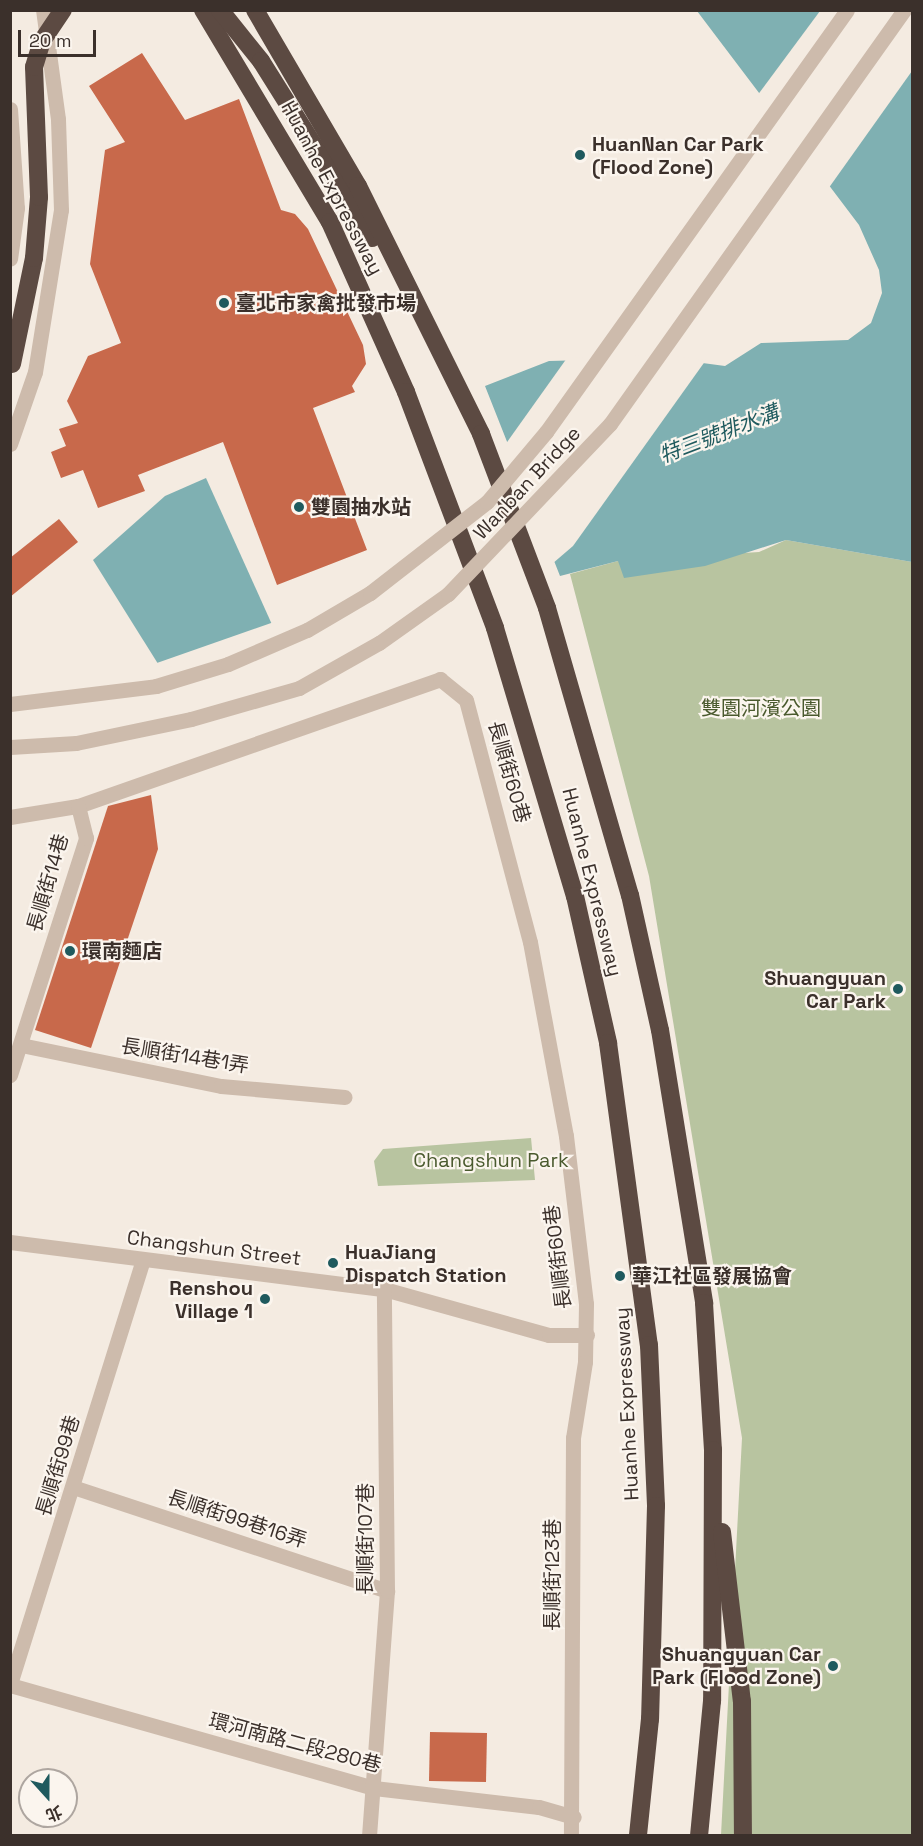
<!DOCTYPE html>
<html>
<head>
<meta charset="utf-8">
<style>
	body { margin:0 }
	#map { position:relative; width:923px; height:1846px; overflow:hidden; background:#f4ebe1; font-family:"Space Grotesk","Noto Sans TC",sans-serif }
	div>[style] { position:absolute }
	.green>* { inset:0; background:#b8c4a0 }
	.water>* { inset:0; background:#7fb0b2 }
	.pier>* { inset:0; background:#f4ebe1 }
	.building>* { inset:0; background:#c8694b }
	.minor>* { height:15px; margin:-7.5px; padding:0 7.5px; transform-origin:7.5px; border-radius:7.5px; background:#cdbbac }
	.highway>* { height:18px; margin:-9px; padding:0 9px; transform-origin:9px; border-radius:9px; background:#5c4a42 }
	.minor-bridge>* { height:15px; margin:-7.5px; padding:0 7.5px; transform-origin:7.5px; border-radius:7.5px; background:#cdbbac }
	.highway-bridge>* { height:18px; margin:-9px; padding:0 9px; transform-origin:9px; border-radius:9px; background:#5c4a42 }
	.dots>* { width:16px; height:16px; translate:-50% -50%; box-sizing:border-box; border:3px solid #fbf5ee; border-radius:50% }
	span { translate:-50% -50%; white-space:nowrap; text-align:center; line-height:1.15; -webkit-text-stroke:4.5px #fbf5ee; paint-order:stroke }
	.poi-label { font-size:20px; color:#3b302b; font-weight:700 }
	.left { translate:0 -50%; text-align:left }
	.right { translate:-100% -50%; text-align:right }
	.street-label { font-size:20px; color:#3b302b }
	.park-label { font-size:20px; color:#4a5a2e }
	.water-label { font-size:21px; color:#1f5a5e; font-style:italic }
	.frame { position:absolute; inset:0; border:12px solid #3b302b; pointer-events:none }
	.north { position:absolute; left:18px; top:1768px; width:60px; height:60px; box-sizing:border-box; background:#fbf5ee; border:2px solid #aea6a0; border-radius:50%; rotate:159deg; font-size:16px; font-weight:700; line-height:24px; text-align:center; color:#3b302b }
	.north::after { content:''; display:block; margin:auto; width:21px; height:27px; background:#1f5a5e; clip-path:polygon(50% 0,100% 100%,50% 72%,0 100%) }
	.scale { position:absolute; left:18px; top:30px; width:78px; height:27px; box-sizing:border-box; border:3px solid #3b302b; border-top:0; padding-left:8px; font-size:18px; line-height:21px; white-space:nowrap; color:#3b302b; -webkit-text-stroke:4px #fbf5ee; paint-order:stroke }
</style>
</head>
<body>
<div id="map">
	<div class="green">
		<div style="clip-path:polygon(786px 540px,912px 562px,912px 1835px,721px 1835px,742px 1438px,649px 876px,570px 574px,618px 561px,759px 552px)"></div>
		<div style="clip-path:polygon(531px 1138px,535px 1180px,378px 1186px,374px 1161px,383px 1149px)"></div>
	</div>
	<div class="water">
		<div style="clip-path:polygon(697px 11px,912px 11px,912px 562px,786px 540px,705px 566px,624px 578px,618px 561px,560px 576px,485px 386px,549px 361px,665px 358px,725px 366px,761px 343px,848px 340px,871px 323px,882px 293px,879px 270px,859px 225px)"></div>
		<div style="clip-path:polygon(206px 478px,274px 629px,160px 667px,93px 560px,165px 496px)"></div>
	</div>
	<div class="pier">
		<div style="clip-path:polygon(820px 11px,912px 11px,912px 71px,828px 189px,757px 96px)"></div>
		<div style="clip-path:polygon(665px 355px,706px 360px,573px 546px,552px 564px,505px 445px,567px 358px)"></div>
		<div style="clip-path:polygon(274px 622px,275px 632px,160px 670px,154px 664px)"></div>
	</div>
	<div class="building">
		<div style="clip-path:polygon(142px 53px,185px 120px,239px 99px,281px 210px,295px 214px,308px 229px,363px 345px,366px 364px,352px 386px,355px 392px,313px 408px,367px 550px,277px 585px,223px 442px,138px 475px,145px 491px,98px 508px,83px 470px,61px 478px,51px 452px,66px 446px,59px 429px,78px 423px,67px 401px,88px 356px,121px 343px,90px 264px,105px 150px,125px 142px,89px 86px)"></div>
		<div style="clip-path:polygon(59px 519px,78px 542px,10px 597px,10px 558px)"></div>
		<div style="clip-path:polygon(151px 795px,158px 849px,91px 1048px,35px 1030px,108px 806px)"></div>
		<div style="clip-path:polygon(430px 1732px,487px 1733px,486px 1782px,429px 1781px)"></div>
	</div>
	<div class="minor">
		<div style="left:10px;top:109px;width:99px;rotate:86deg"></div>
		<div style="left:17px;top:208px;width:51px;rotate:97.8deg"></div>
		<div style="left:10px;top:444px;width:76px;rotate:-70.9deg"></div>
		<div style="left:35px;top:372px;width:164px;rotate:-80.9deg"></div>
		<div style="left:61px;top:210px;width:91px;rotate:-91.9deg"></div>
		<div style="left:58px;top:119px;width:110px;rotate:-97.8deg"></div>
		<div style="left:10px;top:817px;width:69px;rotate:-9.2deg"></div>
		<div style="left:78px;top:806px;width:384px;rotate:-19.3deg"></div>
		<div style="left:440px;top:679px;width:33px;rotate:39deg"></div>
		<div style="left:466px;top:700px;width:250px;rotate:75.2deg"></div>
		<div style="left:530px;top:942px;width:197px;rotate:79.5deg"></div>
		<div style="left:566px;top:1136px;width:169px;rotate:83.2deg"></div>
		<div style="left:586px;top:1304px;width:58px;rotate:91deg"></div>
		<div style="left:585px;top:1362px;width:77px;rotate:99deg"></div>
		<div style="left:573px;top:1438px;width:398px;rotate:90.3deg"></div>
		<div style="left:21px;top:1045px;width:204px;rotate:11.6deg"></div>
		<div style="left:221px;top:1086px;width:124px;rotate:5.1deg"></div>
		<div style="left:10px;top:1075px;width:249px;rotate:-72.2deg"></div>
		<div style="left:86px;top:838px;width:33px;rotate:-104deg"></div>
		<div style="left:10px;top:1242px;width:377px;rotate:7.2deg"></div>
		<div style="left:384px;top:1289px;width:171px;rotate:15.6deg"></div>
		<div style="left:549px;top:1335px;width:38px"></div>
		<div style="left:73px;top:1487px;width:331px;rotate:18.3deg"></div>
		<div style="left:10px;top:1684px;width:444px;rotate:-72.6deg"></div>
		<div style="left:10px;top:1685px;width:378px;rotate:15.8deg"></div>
		<div style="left:374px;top:1788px;width:166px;rotate:6.6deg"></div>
		<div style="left:539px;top:1807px;width:36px;rotate:16deg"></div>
		<div style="left:369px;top:1836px;width:246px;rotate:-85.8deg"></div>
		<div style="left:387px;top:1591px;width:302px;rotate:-90.6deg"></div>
	</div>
	<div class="highway">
		<div style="left:203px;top:10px;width:247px;rotate:59.1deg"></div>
		<div style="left:330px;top:222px;width:186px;rotate:65.9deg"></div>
		<div style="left:406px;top:392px;width:252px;rotate:69.3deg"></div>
		<div style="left:495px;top:628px;width:280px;rotate:73.4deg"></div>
		<div style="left:575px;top:896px;width:151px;rotate:77.3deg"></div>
		<div style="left:608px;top:1043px;width:305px;rotate:82.3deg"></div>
		<div style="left:649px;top:1345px;width:161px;rotate:87.5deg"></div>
		<div style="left:656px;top:1506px;width:213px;rotate:91.6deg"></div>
		<div style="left:650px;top:1719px;width:118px;rotate:95.9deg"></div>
		<div style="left:220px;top:10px;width:65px;rotate:51.2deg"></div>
		<div style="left:261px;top:61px;width:209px;rotate:57.9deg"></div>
		<div style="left:255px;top:10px;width:204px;rotate:59.7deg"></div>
		<div style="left:358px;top:186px;width:277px;rotate:63.6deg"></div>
		<div style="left:481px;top:434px;width:186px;rotate:69.2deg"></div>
		<div style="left:547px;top:608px;width:299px;rotate:73.9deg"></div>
		<div style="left:630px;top:895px;width:138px;rotate:77.5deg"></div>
		<div style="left:660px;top:1030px;width:277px;rotate:80.8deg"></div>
		<div style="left:704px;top:1303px;width:147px;rotate:86.5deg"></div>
		<div style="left:713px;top:1450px;width:251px;rotate:90.2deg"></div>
		<div style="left:712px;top:1701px;width:136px;rotate:95.5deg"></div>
		<div style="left:722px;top:1532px;width:170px;rotate:83.3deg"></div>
		<div style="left:742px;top:1701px;width:135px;rotate:89.6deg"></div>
	</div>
	<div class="minor-bridge">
		<div style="left:10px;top:704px;width:147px;rotate:-7deg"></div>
		<div style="left:156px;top:686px;width:75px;rotate:-17deg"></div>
		<div style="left:228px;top:664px;width:86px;rotate:-23.3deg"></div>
		<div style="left:307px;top:630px;width:73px;rotate:-30.4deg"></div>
		<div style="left:370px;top:593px;width:148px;rotate:-37.9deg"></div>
		<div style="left:487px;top:502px;width:92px;rotate:-49.9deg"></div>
		<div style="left:546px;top:432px;width:518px;rotate:-54.5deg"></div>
		<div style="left:10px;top:747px;width:66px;rotate:-3.5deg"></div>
		<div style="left:76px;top:743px;width:117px;rotate:-11.8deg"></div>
		<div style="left:191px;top:719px;width:112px;rotate:-16deg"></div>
		<div style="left:299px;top:688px;width:92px;rotate:-29.4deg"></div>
		<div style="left:379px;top:643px;width:85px;rotate:-35.4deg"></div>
		<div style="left:448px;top:594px;width:235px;rotate:-46.4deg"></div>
		<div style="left:610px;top:424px;width:508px;rotate:-54.62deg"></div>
	</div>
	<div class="highway-bridge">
		<div style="left:12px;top:364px;width:108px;rotate:-78.3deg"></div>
		<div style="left:34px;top:258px;width:61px;rotate:-85.3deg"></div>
		<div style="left:39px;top:197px;width:130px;rotate:-92.2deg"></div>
		<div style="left:34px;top:67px;width:27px;rotate:-73deg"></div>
		<div style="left:42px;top:41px;width:37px;rotate:-56deg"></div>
	</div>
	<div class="dots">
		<div style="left:580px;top:155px;background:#1f5a5e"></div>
		<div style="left:224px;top:303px;background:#1f5a5e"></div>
		<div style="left:299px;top:507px;background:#1f5a5e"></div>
		<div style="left:70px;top:951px;background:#1f5a5e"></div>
		<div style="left:898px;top:989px;background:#1f5a5e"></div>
		<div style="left:333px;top:1263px;background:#1f5a5e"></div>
		<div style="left:620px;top:1276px;background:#1f5a5e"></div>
		<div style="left:265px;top:1299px;background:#1f5a5e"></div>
		<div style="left:833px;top:1666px;background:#1f5a5e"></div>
	</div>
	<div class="poi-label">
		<span class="left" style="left:592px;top:156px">HuanNan Car Park<br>(Flood Zone)</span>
		<span class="left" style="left:236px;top:303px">臺北市家禽批發市場</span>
		<span class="left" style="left:311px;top:507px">雙園抽水站</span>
		<span class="left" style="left:82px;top:951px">環南麵店</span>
		<span class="right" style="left:886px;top:990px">Shuangyuan<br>Car Park</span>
		<span class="left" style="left:345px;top:1264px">HuaJiang<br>Dispatch Station</span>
		<span class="left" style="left:632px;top:1276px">華江社區發展協會</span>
		<span class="right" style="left:253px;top:1300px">Renshou<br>Village 1</span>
		<span class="right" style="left:821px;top:1666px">Shuangyuan Car<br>Park (Flood Zone)</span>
	</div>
	<div class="street-label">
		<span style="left:332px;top:188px;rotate:62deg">Huanhe Expressway</span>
		<span style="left:527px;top:483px;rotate:-47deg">Wanban Bridge</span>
		<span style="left:509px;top:772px;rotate:74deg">長順街60巷</span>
		<span style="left:592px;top:882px;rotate:76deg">Huanhe Expressway</span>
		<span style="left:48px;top:883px;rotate:-74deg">長順街14巷</span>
		<span style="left:185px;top:1056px;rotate:9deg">長順街14巷1弄</span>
		<span style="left:214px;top:1248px;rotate:7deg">Changshun Street</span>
		<span style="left:558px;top:1257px;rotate:-97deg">長順街60巷</span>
		<span style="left:627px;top:1404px;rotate:-93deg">Huanhe Expressway</span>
		<span style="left:58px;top:1466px;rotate:-73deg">長順街99巷</span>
		<span style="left:237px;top:1519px;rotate:18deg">長順街99巷16弄</span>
		<span style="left:365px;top:1539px;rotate:-90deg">長順街107巷</span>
		<span style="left:552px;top:1575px;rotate:-90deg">長順街123巷</span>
		<span style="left:295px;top:1743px;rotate:15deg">環河南路二段280巷</span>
	</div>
	<div class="park-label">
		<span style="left:761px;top:708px">雙園河濱公園</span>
		<span style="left:491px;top:1160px">Changshun Park</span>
	</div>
	<div class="water-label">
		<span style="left:719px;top:434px;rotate:-21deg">特三號排水溝</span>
	</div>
	<div class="frame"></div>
	<div class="north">北</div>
	<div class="scale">20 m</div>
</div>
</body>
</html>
